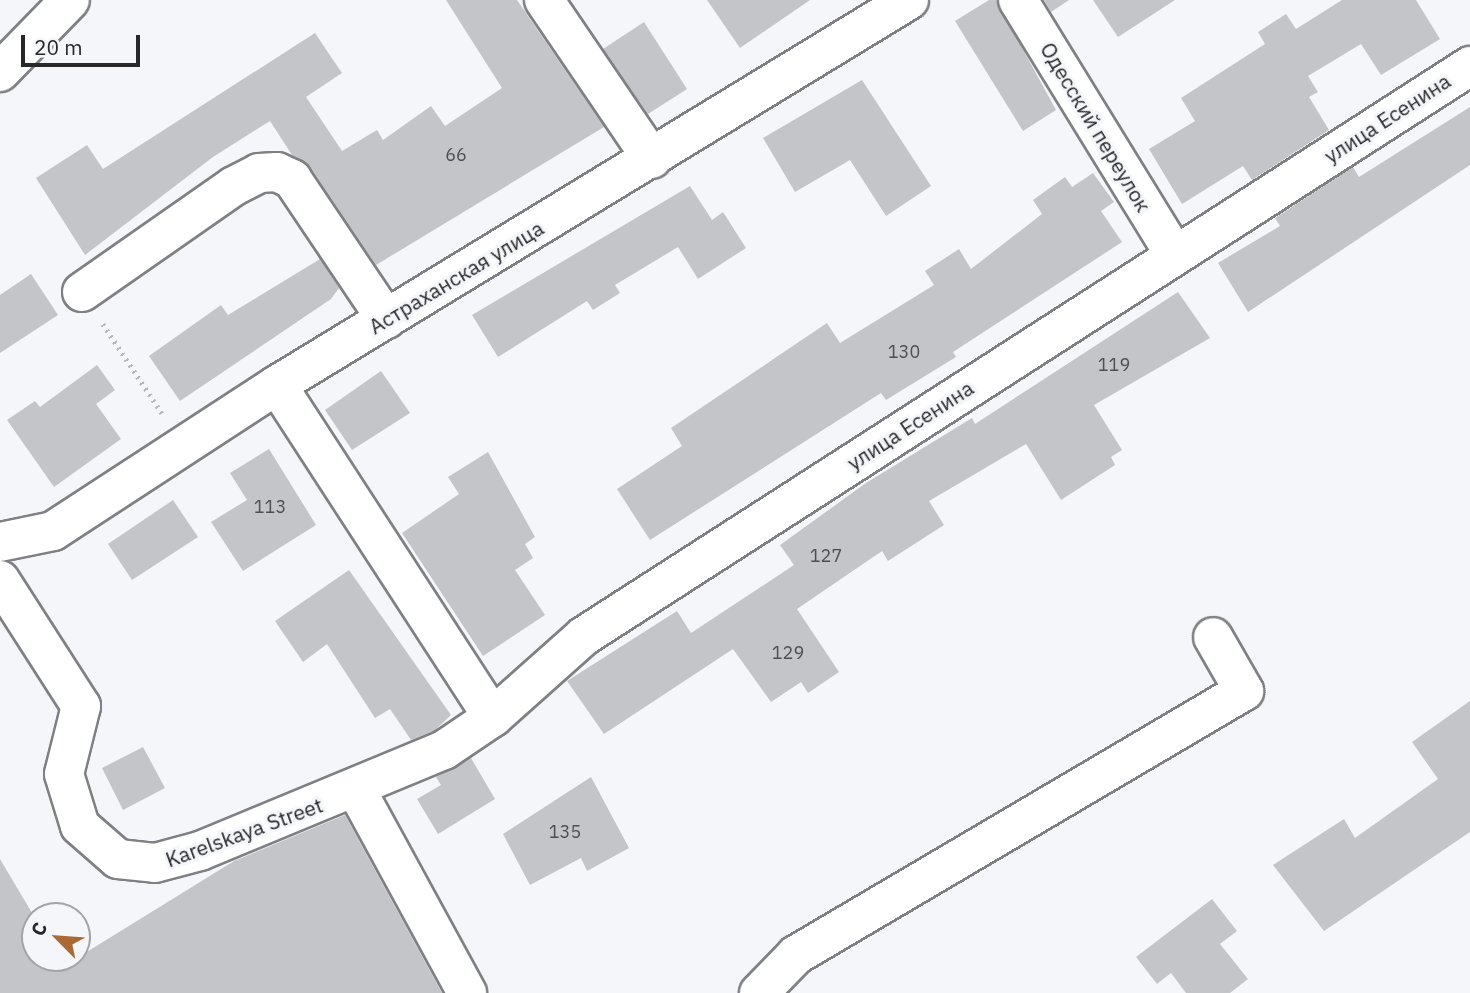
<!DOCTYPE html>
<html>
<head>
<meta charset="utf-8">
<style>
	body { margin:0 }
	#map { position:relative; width:1470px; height:993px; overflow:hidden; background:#f4f6fa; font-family:"IBM Plex Sans",sans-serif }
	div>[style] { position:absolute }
	.building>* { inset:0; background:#c4c5c9 }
	.path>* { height:4.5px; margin-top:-2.25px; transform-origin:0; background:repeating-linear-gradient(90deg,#b5b7ba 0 2px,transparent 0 7px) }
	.roads { filter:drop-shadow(2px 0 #7f8084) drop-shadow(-2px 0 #7f8084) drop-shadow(0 2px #7f8084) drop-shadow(0 -2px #7f8084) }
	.minor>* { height:38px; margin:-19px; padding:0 19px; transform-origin:19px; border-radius:19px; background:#fff }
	span { translate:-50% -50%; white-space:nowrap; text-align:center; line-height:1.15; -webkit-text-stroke:6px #f4f6fa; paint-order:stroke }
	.number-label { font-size:18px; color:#4f4f52 }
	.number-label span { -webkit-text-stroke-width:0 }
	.street-label { font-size:21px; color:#28282a }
	.north { position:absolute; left:21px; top:902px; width:70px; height:70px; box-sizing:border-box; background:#f4f6fa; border:2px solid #a2a4a7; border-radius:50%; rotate:295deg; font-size:19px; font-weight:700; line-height:28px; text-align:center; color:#28282a }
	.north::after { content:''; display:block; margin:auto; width:24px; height:32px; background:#ab6a35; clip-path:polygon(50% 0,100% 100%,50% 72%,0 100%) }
	.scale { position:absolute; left:21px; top:35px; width:119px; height:32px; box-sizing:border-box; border:4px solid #28282a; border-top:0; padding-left:9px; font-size:21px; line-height:24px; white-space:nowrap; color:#28282a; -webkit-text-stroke:5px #f4f6fa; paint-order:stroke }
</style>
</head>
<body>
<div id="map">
	<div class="building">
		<div style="clip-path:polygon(446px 0,517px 0,604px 127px,376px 265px,310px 167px,292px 155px,270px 121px,213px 157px,85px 255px,36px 178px,87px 145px,103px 169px,315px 33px,342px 73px,306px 97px,342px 151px,377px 130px,383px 140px,431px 106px,445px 126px,502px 88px)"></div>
		<div style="clip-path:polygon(707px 0,810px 0,740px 48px)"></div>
		<div style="clip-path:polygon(989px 0,996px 0,1056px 110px,1023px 131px,955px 21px)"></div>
		<div style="clip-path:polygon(1044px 0,1069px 0,1051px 12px)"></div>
		<div style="clip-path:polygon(1093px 0,1175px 0,1118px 37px)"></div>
		<div style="clip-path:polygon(1342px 0,1416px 0,1440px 39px,1381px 75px,1361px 44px,1308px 76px,1318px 92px,1309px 97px,1329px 130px,1252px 180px,1243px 166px,1182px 204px,1149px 149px,1195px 121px,1181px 98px,1265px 44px,1258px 32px,1286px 14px,1296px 29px)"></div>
		<div style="clip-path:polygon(644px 22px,687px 89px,648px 114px,603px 49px)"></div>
		<div style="clip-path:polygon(862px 80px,931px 186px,886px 216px,850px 160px,795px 192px,763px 138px)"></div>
		<div style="clip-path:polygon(1470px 107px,1470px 165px,1248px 312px,1218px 263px,1280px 226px,1275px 218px,1353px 167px,1359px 177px)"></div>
		<div style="clip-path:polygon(1093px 173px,1114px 202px,1101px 211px,1122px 242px,953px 352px,956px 357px,886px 400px,881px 393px,650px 540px,617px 489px,682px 446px,671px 428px,827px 323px,840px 343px,934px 285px,925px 271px,959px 249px,971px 269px,1042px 214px,1033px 200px,1065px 177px,1072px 187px)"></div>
		<div style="clip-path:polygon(690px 186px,712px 220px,723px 212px,746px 248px,698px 279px,678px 247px,615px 285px,620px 293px,593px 310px,587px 301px,498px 357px,472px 315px)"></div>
		<div style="clip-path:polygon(320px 259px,339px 288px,331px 299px,180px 401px,149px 356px,221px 305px,228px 315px)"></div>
		<div style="clip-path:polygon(31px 274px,58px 315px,0 353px,0 295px)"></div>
		<div style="clip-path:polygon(1178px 292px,1210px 338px,1094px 405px,1122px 450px,1111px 457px,1115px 465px,1061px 500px,1026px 444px,929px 501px,944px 525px,888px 561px,882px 551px,797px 609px,839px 672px,808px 693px,801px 682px,771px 702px,733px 649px,604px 734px,567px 681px,677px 611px,691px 633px,794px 565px,780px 545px,866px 483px,972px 418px,975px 424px)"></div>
		<div style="clip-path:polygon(97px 365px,115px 390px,96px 404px,121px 439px,54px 487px,7px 420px,35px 401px,40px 407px)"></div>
		<div style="clip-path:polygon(381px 371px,410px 413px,352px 450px,325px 410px)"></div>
		<div style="clip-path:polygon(269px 449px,316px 525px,243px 571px,211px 522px,247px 500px,230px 473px)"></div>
		<div style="clip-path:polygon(488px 452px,535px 537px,525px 544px,533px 558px,515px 570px,545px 615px,483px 656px,402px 533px,459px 494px,448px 477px)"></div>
		<div style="clip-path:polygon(173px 500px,198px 537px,132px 580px,108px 544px)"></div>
		<div style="clip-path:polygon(349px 570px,451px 715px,434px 731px,411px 740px,390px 709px,375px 718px,327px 644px,303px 662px,275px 621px)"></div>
		<div style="clip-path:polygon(1470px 701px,1470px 832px,1324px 931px,1273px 865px,1344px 819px,1355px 838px,1438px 779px,1412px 742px)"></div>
		<div style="clip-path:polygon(143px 747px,165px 788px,123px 810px,102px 768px)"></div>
		<div style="clip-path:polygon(471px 758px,495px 799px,438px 834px,417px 799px,441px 785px,436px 777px)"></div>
		<div style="clip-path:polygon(591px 777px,629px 848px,587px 871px,581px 858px,530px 885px,503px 834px)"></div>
		<div style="clip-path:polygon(345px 815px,442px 993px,0 993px,0 859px,35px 918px,35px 958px,77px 958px,234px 861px)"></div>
		<div style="clip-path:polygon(1212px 899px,1237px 931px,1220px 944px,1248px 979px,1230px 993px,1186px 993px,1171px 973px,1157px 984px,1136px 957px)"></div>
	</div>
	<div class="path">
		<div style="left:103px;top:324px;width:107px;rotate:56.5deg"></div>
	</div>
	<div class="roads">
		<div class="minor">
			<div style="left:544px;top:0;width:192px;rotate:55.8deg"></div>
			<div style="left:1018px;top:0;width:298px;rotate:58.4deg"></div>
			<div style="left:0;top:72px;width:100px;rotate:-45.8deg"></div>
			<div style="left:82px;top:292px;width:185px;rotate:-34.9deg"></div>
			<div style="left:234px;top:186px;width:28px;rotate:-27deg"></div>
			<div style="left:259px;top:173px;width:18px;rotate:-3deg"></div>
			<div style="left:277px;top:172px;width:17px;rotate:25deg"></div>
			<div style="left:292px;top:179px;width:169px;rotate:56.1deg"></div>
			<div style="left:277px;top:385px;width:396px;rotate:57deg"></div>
			<div style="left:0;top:542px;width:54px;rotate:-11.7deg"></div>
			<div style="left:53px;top:531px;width:267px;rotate:-33.1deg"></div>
			<div style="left:277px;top:385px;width:740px;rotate:-31.35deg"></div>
			<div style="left:0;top:580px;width:150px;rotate:57.3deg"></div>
			<div style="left:81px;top:706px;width:70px;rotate:104deg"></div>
			<div style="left:64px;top:774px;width:54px;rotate:72.9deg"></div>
			<div style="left:80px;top:826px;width:50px;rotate:41deg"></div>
			<div style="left:118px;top:859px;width:37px;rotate:6deg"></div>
			<div style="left:155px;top:863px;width:47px;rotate:-14.9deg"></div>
			<div style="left:200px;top:851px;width:264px;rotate:-22.5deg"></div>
			<div style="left:444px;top:750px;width:59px;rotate:-34deg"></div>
			<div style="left:493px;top:717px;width:122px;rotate:-41.7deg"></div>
			<div style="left:584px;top:636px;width:1054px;rotate:-32.75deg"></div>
			<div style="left:357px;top:791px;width:230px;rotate:61.4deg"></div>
			<div style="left:759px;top:993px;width:53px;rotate:-45.8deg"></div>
			<div style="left:796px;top:955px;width:520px;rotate:-30.51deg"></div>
			<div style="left:1244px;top:691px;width:62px;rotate:-119.9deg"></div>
		</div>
	</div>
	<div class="number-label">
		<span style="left:456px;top:155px">66</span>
		<span style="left:904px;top:352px">130</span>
		<span style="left:1114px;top:365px">119</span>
		<span style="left:270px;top:507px">113</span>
		<span style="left:826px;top:556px">127</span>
		<span style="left:788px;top:653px">129</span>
		<span style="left:565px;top:832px">135</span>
	</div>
	<div class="street-label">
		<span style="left:1387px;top:118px;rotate:-33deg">улица Есенина</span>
		<span style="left:1096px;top:127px;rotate:59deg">Одесский переулок</span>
		<span style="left:456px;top:277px;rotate:-31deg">Астраханская улица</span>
		<span style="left:910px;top:425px;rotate:-33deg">улица Есенина</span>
		<span style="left:244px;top:832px;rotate:-20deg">Karelskaya Street</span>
	</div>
	<div class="north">С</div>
	<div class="scale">20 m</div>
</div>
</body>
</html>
